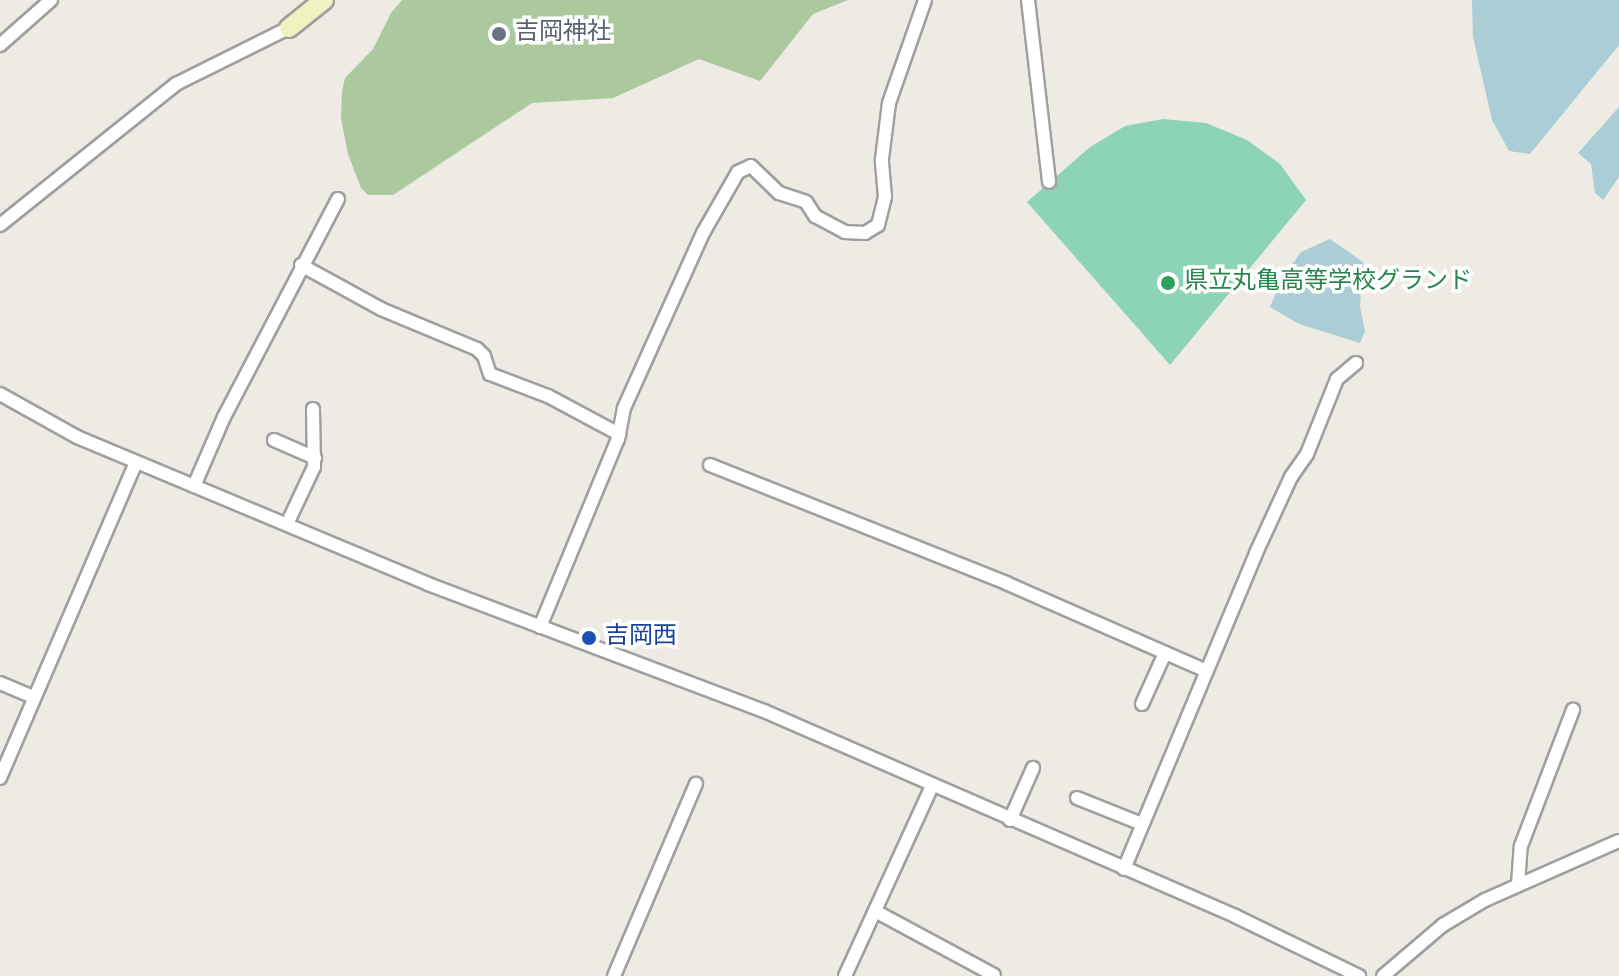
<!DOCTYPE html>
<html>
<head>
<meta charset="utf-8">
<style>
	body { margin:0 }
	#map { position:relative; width:1619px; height:976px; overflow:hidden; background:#eeebe5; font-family:Overpass,"Noto Sans JP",sans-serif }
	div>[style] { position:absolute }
	.forest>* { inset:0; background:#acc89f }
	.pitch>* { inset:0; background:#8dd3b7 }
	.water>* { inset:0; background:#abcdd6 }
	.roads { filter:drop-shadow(2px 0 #9f9f9f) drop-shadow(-2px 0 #9f9f9f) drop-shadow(0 2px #9f9f9f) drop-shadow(0 -2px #9f9f9f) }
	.street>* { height:12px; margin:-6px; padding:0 6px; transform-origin:6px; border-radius:6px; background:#fff }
	.secondary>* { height:18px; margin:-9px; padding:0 9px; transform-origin:9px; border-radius:9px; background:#f0f2c0 }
	.dots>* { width:22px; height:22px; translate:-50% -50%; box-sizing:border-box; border:4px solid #fff; border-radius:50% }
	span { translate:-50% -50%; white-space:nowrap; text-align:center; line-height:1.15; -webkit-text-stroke:7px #fff; paint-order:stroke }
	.worship-label { font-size:24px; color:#5b616d }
	.left { translate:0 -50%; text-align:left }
	.leisure-label { font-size:24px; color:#27864d }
	.transit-label { font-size:24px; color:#164399 }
</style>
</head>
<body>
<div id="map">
	<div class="forest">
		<div style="clip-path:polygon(402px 0,848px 0,813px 14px,760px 81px,699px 59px,613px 98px,532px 103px,393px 195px,368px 195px,361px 188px,348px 154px,341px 118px,342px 92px,345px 78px,373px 49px,391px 13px)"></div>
	</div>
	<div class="pitch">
		<div style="clip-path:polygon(1163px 119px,1206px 123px,1247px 140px,1280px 164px,1306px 200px,1170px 365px,1027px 202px,1090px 147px,1125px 126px)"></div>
	</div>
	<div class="water">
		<div style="clip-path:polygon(1472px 0,1619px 0,1619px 45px,1530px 154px,1509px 151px,1492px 120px,1473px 37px)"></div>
		<div style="clip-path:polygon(1619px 107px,1619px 177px,1603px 200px,1595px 193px,1591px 164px,1578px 153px)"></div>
		<div style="clip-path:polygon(1330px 239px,1363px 262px,1360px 307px,1365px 331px,1360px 343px,1299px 324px,1270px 307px,1282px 278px,1301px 252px)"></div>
	</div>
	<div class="roads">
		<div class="street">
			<div style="left:1028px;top:0;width:183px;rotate:83.4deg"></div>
			<div style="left:0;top:45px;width:68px;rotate:-41.4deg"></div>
			<div style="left:0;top:225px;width:226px;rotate:-38.7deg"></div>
			<div style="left:176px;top:84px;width:126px;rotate:-26.4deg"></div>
			<div style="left:301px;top:265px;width:91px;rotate:28.8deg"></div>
			<div style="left:381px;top:309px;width:104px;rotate:22.6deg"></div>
			<div style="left:477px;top:349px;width:10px;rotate:45deg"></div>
			<div style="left:484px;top:356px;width:19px;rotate:72deg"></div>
			<div style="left:490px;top:374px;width:62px;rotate:20.8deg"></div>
			<div style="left:548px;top:396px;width:81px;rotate:28.2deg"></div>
			<div style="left:0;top:394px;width:88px;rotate:29.2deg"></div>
			<div style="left:77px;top:437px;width:381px;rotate:22.7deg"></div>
			<div style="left:428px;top:584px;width:359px;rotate:20.7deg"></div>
			<div style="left:764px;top:711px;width:514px;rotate:23.52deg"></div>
			<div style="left:1235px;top:916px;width:138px;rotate:25.8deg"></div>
			<div style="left:274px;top:440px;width:45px;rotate:23.7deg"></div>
			<div style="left:710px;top:465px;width:319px;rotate:21.7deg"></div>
			<div style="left:1006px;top:583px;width:219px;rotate:23.7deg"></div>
			<div style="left:194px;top:486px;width:75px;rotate:-66.5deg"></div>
			<div style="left:224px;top:417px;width:246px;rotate:-62.4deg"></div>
			<div style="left:287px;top:524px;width:63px;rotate:-64.7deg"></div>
			<div style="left:314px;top:467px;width:58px;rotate:-91deg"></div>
			<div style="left:540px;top:627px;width:204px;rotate:-67.5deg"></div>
			<div style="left:618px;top:439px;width:32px;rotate:-79deg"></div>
			<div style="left:624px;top:408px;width:192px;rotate:-65.7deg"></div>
			<div style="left:703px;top:233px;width:70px;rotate:-60.2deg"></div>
			<div style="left:738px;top:172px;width:14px;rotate:-25deg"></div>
			<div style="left:751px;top:166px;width:39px;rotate:44deg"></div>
			<div style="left:779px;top:193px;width:28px;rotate:18deg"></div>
			<div style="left:806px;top:202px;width:17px;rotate:57deg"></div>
			<div style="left:815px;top:216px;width:34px;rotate:28deg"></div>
			<div style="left:845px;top:232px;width:20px;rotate:3deg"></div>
			<div style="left:865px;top:233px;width:15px;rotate:-32deg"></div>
			<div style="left:878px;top:225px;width:29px;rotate:-76deg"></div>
			<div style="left:885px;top:197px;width:38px;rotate:-95deg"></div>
			<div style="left:882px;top:159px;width:56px;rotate:-82.9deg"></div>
			<div style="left:889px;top:103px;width:109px;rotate:-70.7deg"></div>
			<div style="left:0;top:683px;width:36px;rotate:23deg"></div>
			<div style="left:1142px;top:704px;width:56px;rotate:-65.7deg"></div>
			<div style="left:0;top:778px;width:344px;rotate:-66.7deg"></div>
			<div style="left:1077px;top:798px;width:70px;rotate:21.8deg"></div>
			<div style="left:1010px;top:820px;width:57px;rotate:-66.1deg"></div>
			<div style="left:1124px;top:869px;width:342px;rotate:-67.3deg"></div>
			<div style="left:1256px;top:553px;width:84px;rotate:-65.3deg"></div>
			<div style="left:1291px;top:477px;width:28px;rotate:-55deg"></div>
			<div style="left:1307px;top:454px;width:81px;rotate:-68.2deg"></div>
			<div style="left:1337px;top:379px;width:25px;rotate:-40deg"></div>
			<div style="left:1518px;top:885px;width:39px;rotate:-86deg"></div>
			<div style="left:1521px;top:846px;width:146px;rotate:-69.1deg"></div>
			<div style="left:875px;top:911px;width:135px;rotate:28.3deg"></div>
			<div style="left:614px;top:976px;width:209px;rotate:-66.9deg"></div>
			<div style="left:845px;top:976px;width:209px;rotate:-65.4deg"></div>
			<div style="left:1383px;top:976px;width:79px;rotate:-40.4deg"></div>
			<div style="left:1443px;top:925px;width:49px;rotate:-30.8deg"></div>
			<div style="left:1485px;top:900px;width:146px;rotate:-23.8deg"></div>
		</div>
		<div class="secondary">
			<div style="left:289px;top:28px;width:45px;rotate:-38.7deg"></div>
		</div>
	</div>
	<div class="dots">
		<div style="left:499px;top:34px;background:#6b7280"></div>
		<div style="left:1168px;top:283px;background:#2e9e5b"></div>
		<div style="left:589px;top:638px;background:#1a4fb4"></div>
	</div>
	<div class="worship-label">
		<span class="left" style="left:515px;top:34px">吉岡神社</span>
	</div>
	<div class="leisure-label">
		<span class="left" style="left:1184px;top:283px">県立丸亀高等学校グランド</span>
	</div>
	<div class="transit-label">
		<span class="left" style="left:605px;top:638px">吉岡西</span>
	</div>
</div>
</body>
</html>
